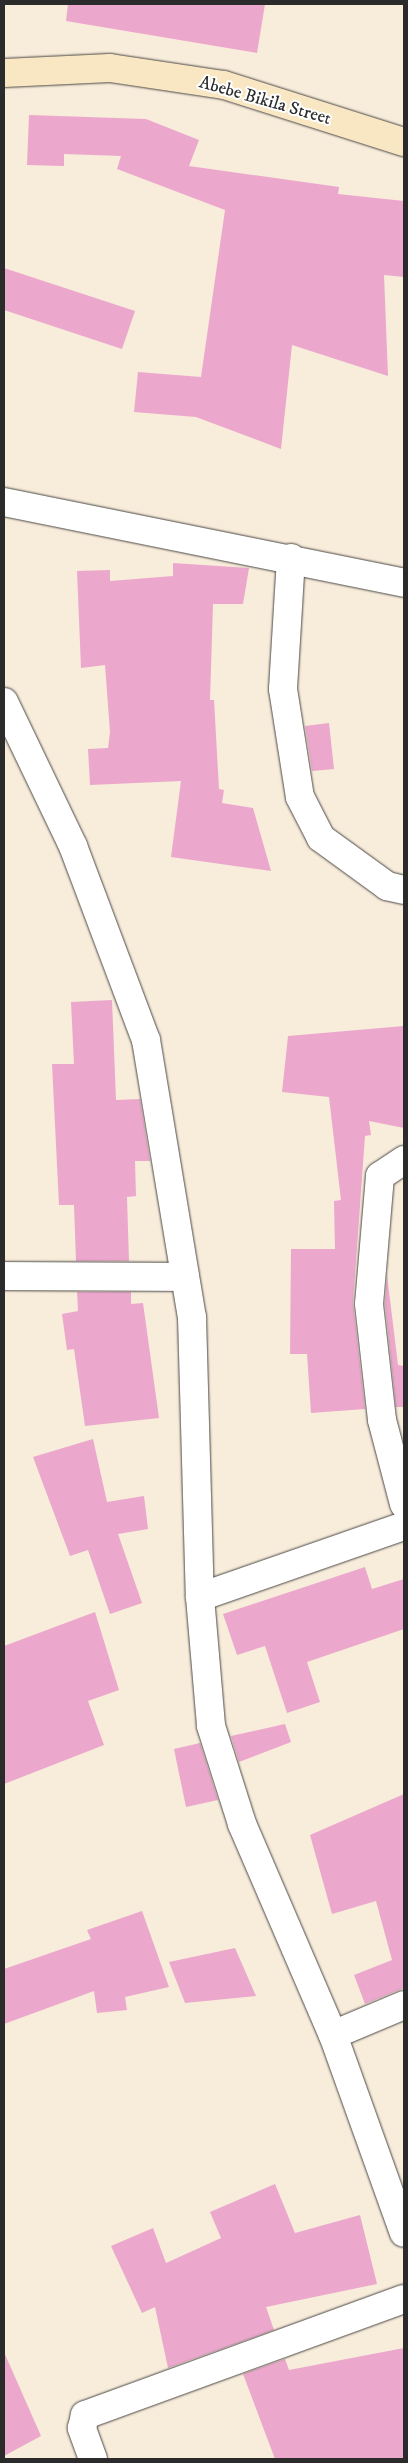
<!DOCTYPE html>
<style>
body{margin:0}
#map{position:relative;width:408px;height:2463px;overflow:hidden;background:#f8ecdb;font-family:"IM FELL DW Pica",serif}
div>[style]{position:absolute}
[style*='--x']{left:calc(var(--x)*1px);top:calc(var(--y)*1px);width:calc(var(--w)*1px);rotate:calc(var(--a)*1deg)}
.building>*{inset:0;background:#eba8cc}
.roads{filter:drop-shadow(0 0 1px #4a4845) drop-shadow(0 0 1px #4a4845)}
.minor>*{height:28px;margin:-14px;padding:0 14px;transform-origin:14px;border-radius:14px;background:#fff}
.tertiary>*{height:28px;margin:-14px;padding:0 14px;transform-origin:14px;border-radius:14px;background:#fff}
.secondary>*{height:28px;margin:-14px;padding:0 14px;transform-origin:14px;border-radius:14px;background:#f9e7c3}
span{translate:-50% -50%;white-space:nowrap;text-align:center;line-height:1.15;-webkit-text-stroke:4px #fff;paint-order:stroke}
.street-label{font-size:18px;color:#2b2b2b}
.frame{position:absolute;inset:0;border:5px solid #2b2b2b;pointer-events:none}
</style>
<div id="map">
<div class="building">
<i style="clip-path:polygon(68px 4px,265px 4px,257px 53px,66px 21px)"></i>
<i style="clip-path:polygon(29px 115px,146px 119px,199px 140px,189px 166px,339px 187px,338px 194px,404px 201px,404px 277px,384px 275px,388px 376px,292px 345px,281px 449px,196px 417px,134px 412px,138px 372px,201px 377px,225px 210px,117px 169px,121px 156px,64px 154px,64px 166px,27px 165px)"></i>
<i style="clip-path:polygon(4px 268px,135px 311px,122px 349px,4px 310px)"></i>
<i style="clip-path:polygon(173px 563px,249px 568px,243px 604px,213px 604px,210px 700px,214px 700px,219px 789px,224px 790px,222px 803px,253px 808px,271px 871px,171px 857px,181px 781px,90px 785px,88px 749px,108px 748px,110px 732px,105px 665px,81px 668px,77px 571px,110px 570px,110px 581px,173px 576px)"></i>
<i style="clip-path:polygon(329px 723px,334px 769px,312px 771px,305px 726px)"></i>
<i style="clip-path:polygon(112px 1000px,116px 1100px,140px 1099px,150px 1161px,135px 1161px,136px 1196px,127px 1197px,129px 1261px,76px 1261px,74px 1205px,59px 1205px,52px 1064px,74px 1064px,71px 1002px)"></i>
<i style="clip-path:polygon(404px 1026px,404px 1128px,369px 1121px,371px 1135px,365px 1136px,353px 1303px,365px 1409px,311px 1413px,307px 1354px,290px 1354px,291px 1249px,335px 1249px,334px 1201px,341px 1200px,329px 1097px,282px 1092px,288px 1036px)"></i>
<i style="clip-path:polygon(387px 1275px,398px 1365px,404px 1366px,404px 1407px,396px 1407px,385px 1304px)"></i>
<i style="clip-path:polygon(77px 1292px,131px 1292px,131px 1304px,143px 1303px,159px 1418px,85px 1426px,74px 1349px,67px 1350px,62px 1314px,78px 1311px)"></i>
<i style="clip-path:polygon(93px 1439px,107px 1502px,144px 1496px,148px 1529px,118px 1534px,142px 1603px,110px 1614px,88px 1550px,70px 1556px,33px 1457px)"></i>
<i style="clip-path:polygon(365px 1567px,372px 1589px,404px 1579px,404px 1629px,307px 1662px,320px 1702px,287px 1713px,265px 1646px,237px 1655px,223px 1614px)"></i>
<i style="clip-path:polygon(95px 1612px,119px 1690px,88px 1701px,104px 1745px,4px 1784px,4px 1646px)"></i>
<i style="clip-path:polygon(285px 1724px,291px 1742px,239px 1762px,231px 1736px)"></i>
<i style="clip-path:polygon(200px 1743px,218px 1800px,186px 1807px,174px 1749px)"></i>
<i style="clip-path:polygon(404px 1794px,404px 1988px,365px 2004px,354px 1975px,392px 1960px,376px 1901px,332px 1914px,310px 1835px)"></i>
<i style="clip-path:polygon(142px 1911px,169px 1987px,125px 1997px,127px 2010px,97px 2013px,94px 1991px,4px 2024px,4px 1969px,91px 1939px,87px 1930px)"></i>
<i style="clip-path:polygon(235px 1948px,256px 1996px,185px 2003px,169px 1962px)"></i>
<i style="clip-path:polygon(275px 2184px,295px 2233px,360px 2215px,377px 2284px,266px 2307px,274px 2330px,168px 2368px,155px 2307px,142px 2313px,111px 2246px,153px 2228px,166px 2263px,221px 2238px,210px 2212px)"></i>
<i style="clip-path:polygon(404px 2348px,404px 2459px,275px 2459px,243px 2374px,285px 2359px,289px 2370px)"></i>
<i style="clip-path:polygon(4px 2352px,41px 2436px,4px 2456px)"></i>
</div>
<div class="roads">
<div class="minor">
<i style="--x:4;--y:502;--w:408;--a:11.4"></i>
<i style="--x:291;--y:558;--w:131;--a:93.5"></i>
<i style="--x:283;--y:689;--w:109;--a:81.1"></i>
<i style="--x:300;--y:797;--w:46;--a:62.9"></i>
<i style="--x:321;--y:838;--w:82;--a:36"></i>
<i style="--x:387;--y:886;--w:17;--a:13"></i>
<i style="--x:404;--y:1160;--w:29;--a:146"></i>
<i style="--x:380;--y:1176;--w:128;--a:94.9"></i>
<i style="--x:369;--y:1304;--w:117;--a:83.6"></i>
<i style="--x:382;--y:1420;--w:87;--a:75.3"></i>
<i style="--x:4;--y:1276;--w:181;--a:0.3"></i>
<i style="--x:200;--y:1597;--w:216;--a:-19.2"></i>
<i style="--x:333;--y:2035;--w:77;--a:-22.9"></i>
<i style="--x:93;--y:2459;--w:33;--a:-110"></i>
<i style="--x:82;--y:2428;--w:13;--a:-77"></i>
<i style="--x:85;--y:2415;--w:339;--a:-20"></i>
</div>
<div class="tertiary">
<i style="--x:4;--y:702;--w:160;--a:64.4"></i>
<i style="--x:73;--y:846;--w:207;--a:69.4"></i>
<i style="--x:146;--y:1040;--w:281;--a:80.6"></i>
<i style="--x:192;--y:1317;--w:280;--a:88.4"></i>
<i style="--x:200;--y:1597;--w:129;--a:85.1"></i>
<i style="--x:211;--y:1726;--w:103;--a:72.4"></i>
<i style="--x:242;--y:1824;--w:230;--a:66.7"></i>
<i style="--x:333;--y:2035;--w:210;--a:70.3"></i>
</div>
<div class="secondary">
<i style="--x:4;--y:73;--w:106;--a:-2.7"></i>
<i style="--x:110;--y:68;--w:115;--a:8.5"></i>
<i style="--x:224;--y:85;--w:189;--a:17.6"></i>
</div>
</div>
<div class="street-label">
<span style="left:265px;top:101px;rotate:16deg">Abebe Bikila Street</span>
</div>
<div class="frame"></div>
</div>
